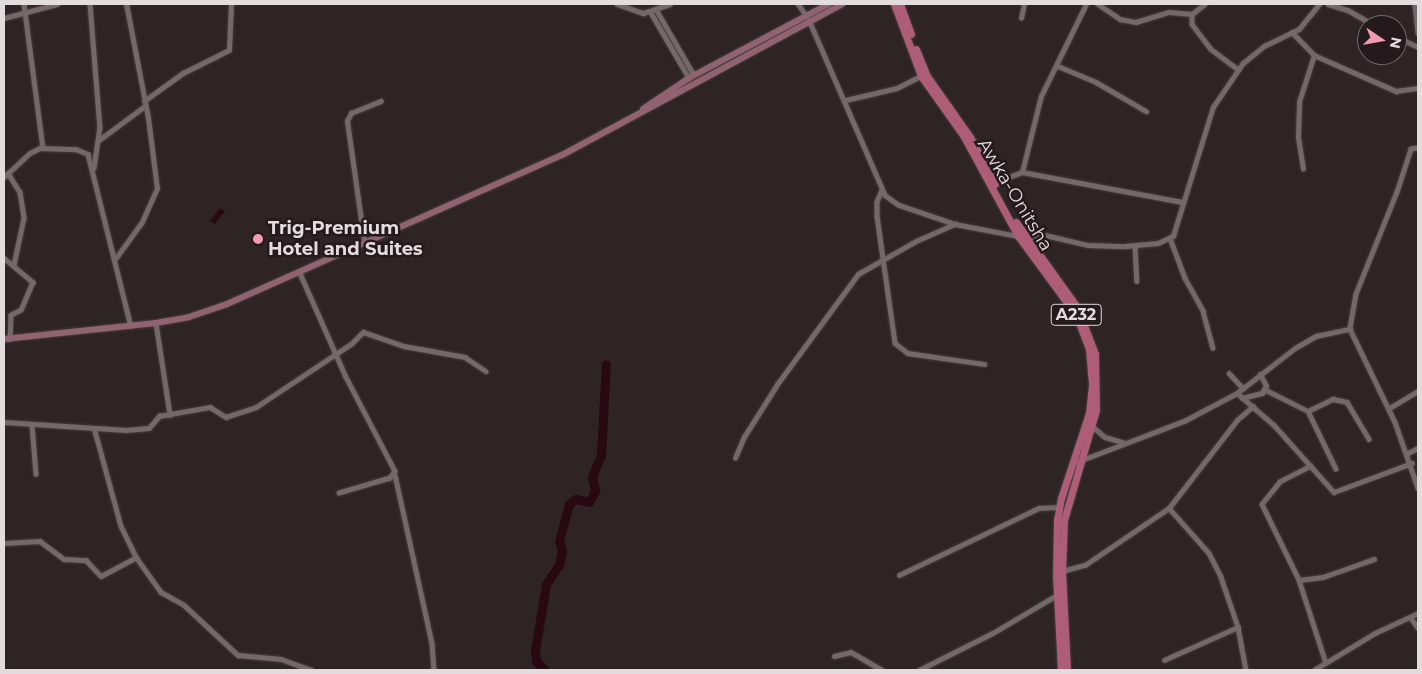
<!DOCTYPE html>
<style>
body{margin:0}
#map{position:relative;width:1422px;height:674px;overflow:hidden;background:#2e2426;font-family:Montserrat,sans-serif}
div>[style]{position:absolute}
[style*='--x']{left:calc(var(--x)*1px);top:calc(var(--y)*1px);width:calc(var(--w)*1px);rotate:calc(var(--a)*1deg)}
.water>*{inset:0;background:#280813}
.river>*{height:9px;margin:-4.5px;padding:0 4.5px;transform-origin:4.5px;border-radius:4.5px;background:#280813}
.roads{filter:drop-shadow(0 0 1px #473f41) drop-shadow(0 0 1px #473f41)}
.minor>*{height:4.5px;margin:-2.25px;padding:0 2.25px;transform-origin:2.25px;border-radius:2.25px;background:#74686b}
.secondary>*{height:6px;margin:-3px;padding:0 3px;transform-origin:3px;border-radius:3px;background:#916272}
.primary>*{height:7px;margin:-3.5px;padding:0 3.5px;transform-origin:3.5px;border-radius:3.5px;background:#ae5d78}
.dots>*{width:14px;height:14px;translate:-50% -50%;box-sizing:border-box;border:2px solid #241a1d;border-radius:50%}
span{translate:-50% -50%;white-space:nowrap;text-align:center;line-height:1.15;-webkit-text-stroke:5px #241a1d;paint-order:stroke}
.shield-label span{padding:1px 4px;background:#241a1d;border:1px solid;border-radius:4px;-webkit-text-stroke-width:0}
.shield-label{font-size:16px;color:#e3dcde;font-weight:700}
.street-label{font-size:18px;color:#e3dcde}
.poi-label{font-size:18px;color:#e3dcde;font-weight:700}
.left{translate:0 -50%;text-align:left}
.frame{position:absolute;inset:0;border:5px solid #e3dcde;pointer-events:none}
.north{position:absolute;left:1357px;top:15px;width:50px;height:50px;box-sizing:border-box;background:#241a1d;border:1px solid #70686a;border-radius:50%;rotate:102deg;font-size:14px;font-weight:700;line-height:20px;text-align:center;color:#e3dcde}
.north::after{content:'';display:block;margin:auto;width:18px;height:22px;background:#f19ab2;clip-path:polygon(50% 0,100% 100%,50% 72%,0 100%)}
</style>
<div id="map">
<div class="water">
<i style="clip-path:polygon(220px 208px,225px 211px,215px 224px,210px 221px)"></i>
</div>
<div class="river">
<i style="--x:545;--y:670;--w:13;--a:-135"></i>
<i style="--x:536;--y:661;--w:11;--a:-95"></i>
<i style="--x:535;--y:650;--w:67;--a:-80.5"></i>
<i style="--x:546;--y:584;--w:23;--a:-56"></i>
<i style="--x:559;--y:565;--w:14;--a:-78"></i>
<i style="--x:562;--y:551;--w:10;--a:-107"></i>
<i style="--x:559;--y:541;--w:38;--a:-75"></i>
<i style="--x:569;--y:504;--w:9;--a:-36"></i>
<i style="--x:576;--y:499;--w:13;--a:13"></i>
<i style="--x:589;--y:502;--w:13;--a:-61"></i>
<i style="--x:595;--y:491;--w:14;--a:-102"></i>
<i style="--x:592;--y:477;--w:24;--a:-68"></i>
<i style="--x:601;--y:455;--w:91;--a:-86.9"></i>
</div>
<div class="roads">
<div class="minor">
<i style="--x:24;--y:4;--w:145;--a:82.5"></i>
<i style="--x:90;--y:4;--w:123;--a:85.4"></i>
<i style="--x:100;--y:127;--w:41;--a:98.3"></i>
<i style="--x:617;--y:4;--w:28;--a:19"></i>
<i style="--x:643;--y:13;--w:28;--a:-18"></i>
<i style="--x:798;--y:4;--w:14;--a:54"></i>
<i style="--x:1098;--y:4;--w:27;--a:34"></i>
<i style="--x:1120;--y:19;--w:16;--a:11"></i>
<i style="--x:1136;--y:22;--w:34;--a:-17"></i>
<i style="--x:1169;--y:12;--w:23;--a:5"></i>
<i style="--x:1192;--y:14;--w:16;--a:-38"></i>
<i style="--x:1328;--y:4;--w:21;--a:17"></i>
<i style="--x:1348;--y:10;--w:30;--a:30"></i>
<i style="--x:1415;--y:4;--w:29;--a:84"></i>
<i style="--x:656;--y:9;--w:76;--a:60.1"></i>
<i style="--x:650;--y:11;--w:78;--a:59.8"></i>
<i style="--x:1192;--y:14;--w:10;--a:90"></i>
<i style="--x:1192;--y:24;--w:31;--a:53"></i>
<i style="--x:1211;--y:49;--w:34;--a:37"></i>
<i style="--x:4;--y:18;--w:55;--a:-14.8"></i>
<i style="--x:1021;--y:18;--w:14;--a:-78"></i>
<i style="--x:809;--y:20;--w:191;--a:66.5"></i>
<i style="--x:885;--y:195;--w:17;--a:36"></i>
<i style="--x:899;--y:205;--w:59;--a:18.7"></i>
<i style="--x:955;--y:224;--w:64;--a:10.8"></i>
<i style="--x:1292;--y:32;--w:32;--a:46"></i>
<i style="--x:1314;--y:55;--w:90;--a:23.7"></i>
<i style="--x:1396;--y:91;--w:22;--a:-8"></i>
<i style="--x:1397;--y:37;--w:23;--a:25"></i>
<i style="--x:1058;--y:66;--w:41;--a:22.8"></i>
<i style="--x:1096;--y:82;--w:58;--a:30.1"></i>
<i style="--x:846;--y:100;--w:52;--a:-13.2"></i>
<i style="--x:897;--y:88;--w:27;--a:-27"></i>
<i style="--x:144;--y:101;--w:48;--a:-35.7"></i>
<i style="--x:183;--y:73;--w:51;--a:-26.6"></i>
<i style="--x:229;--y:50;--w:46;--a:-87.5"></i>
<i style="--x:99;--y:140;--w:57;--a:-36.5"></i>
<i style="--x:1418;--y:148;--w:7;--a:172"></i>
<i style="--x:1411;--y:149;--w:45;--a:108"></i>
<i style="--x:1397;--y:192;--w:110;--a:111.9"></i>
<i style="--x:1356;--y:294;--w:36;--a:100"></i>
<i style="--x:1350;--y:329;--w:103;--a:64.2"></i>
<i style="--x:1395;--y:422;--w:70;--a:70.8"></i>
<i style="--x:1303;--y:169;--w:33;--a:-99"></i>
<i style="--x:1298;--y:136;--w:34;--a:-88"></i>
<i style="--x:1299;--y:102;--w:49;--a:-72.3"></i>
<i style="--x:1022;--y:172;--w:78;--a:-76"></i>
<i style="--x:1041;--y:96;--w:102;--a:-63.9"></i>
<i style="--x:8;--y:173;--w:22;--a:58"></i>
<i style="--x:20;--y:192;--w:26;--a:81"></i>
<i style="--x:24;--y:218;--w:48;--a:102"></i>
<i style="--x:4;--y:177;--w:35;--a:-43"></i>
<i style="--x:30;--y:153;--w:11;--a:-27"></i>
<i style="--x:40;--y:148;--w:36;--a:2"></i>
<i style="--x:76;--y:149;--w:13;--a:23"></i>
<i style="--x:88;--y:154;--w:177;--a:76"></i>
<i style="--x:995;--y:182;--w:29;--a:-20"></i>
<i style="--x:1022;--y:172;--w:164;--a:10.6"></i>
<i style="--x:882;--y:190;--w:13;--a:113"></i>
<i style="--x:877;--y:202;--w:14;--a:90"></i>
<i style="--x:877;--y:216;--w:128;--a:81.9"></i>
<i style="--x:895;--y:343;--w:16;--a:38"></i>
<i style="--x:908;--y:353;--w:77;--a:8.2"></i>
<i style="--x:1027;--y:237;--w:18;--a:-6"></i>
<i style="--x:1045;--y:235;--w:44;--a:13.1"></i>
<i style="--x:1088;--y:245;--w:37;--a:2"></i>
<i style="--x:1125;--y:246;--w:33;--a:-5"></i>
<i style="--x:1158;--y:243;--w:17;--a:-25"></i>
<i style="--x:1173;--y:236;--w:135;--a:-72.8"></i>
<i style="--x:1213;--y:107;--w:53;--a:-55.7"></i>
<i style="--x:1243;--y:63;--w:27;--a:-39"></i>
<i style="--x:1264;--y:46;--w:39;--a:-26"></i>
<i style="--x:1299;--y:29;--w:32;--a:-51"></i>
<i style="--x:1170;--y:238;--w:43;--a:69.4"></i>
<i style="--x:1185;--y:278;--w:38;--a:61"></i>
<i style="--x:1203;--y:311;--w:38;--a:75"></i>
<i style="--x:364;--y:241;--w:121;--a:-98.1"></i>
<i style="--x:347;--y:121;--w:9;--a:-63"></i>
<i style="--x:351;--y:113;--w:32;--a:-22"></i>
<i style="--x:1135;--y:246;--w:35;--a:87"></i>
<i style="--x:4;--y:258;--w:38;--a:40"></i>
<i style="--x:33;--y:282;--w:30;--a:113"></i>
<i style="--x:21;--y:310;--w:11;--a:153"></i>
<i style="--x:11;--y:315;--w:24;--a:92"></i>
<i style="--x:116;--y:258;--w:44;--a:-54.2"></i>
<i style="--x:142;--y:222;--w:36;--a:-66"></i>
<i style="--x:157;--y:189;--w:72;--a:-97.2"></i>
<i style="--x:148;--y:118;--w:116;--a:-100.9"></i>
<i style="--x:299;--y:271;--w:114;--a:66.1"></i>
<i style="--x:345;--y:375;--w:108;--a:62.5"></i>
<i style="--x:395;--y:471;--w:9;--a:126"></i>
<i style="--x:390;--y:478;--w:53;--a:163.6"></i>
<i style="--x:156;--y:323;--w:93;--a:81.3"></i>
<i style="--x:1229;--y:373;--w:21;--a:47"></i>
<i style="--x:1264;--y:389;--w:49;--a:26.6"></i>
<i style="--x:1308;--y:411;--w:28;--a:-26"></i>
<i style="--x:1333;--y:399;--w:14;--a:12"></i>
<i style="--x:1347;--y:402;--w:43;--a:59.3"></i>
<i style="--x:1237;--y:393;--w:49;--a:40.9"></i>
<i style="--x:1274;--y:425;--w:90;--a:48.2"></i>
<i style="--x:1334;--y:492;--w:83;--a:-20.4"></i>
<i style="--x:1242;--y:398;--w:21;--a:-14"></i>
<i style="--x:1262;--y:393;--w:8;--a:-60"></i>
<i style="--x:1266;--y:386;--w:13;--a:-117"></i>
<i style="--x:1388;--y:409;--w:35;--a:-31"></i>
<i style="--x:1308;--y:411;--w:64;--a:64.2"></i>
<i style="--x:4;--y:422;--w:122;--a:3.8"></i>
<i style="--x:126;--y:430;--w:23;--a:-5"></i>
<i style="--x:149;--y:428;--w:16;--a:-50"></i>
<i style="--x:159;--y:416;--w:52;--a:-10"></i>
<i style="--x:210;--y:407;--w:19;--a:32"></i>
<i style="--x:226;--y:417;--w:32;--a:-18"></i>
<i style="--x:256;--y:407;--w:114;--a:-33.6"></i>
<i style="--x:351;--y:344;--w:17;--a:-45"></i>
<i style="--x:363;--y:332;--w:43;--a:18.9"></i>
<i style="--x:404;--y:346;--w:62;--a:10.2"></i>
<i style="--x:465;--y:357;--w:25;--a:34"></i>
<i style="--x:32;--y:425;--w:49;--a:85.3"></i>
<i style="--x:1091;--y:425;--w:18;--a:41"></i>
<i style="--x:1105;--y:437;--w:19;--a:16"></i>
<i style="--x:95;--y:431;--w:98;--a:74.7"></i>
<i style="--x:121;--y:526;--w:34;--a:64"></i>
<i style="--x:136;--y:557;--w:43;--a:54.5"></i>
<i style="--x:161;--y:592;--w:26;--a:29"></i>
<i style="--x:184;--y:605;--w:74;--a:42.8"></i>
<i style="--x:238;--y:655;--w:43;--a:5.3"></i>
<i style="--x:281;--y:659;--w:33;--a:20"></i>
<i style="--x:1408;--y:453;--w:11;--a:-27"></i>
<i style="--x:735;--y:458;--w:23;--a:-67"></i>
<i style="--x:744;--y:437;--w:64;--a:-57.8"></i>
<i style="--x:778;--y:383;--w:135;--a:-53.7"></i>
<i style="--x:858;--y:274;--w:67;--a:-29.6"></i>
<i style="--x:916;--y:241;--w:43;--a:-23.6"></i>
<i style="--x:1074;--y:463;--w:118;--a:-20.9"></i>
<i style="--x:1184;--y:421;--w:60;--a:-27.8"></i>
<i style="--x:1237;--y:393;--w:73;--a:-37.8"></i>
<i style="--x:1295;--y:348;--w:24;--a:-30"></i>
<i style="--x:1316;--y:336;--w:35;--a:-12"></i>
<i style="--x:1311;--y:466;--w:35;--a:153"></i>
<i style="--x:1280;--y:482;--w:28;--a:129"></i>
<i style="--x:1262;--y:504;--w:85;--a:64"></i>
<i style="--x:1299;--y:580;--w:87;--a:72"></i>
<i style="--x:395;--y:475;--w:172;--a:77.6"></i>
<i style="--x:432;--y:643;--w:27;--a:86"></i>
<i style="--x:1169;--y:508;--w:60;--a:48.4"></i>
<i style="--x:1209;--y:553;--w:27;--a:63"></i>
<i style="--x:1221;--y:577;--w:53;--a:71.2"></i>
<i style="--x:1238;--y:627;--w:44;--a:79.5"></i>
<i style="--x:4;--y:543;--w:36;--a:-3"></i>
<i style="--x:40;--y:541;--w:30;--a:37"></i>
<i style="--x:64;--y:559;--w:22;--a:3"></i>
<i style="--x:86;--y:560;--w:22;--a:47"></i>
<i style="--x:101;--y:576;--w:40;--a:-28"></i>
<i style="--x:1062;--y:571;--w:24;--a:-15"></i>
<i style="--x:1085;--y:565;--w:102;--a:-34.2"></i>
<i style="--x:1169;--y:508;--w:111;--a:-52.3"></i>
<i style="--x:1237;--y:420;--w:21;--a:-41"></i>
<i style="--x:899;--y:575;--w:155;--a:-25.6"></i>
<i style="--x:1039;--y:508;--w:21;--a:-3"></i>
<i style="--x:1299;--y:580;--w:24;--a:-7"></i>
<i style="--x:1323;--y:577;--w:54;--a:-19.4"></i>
<i style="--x:1411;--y:618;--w:12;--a:55"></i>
<i style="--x:834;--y:656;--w:17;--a:-13"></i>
<i style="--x:851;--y:652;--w:36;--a:30"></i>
<i style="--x:1164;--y:660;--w:81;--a:-24"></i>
<i style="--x:919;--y:670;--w:83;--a:-26.6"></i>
<i style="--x:993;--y:633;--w:74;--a:-30.7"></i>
<i style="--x:1314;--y:670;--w:71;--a:-31.2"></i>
<i style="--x:1375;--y:633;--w:47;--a:-24.9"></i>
</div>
<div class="secondary">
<i style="--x:643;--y:109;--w:55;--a:-34"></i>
<i style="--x:689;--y:78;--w:158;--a:-27.9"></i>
<i style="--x:4;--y:339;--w:153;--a:-6"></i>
<i style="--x:156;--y:323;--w:34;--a:-10"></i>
<i style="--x:189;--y:317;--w:40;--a:-18.9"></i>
<i style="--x:227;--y:304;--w:369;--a:-24"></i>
<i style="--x:564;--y:154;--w:316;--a:-28.3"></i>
</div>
<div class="primary">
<i style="--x:894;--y:4;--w:77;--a:69.4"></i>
<i style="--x:921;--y:76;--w:72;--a:54.6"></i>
<i style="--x:963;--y:135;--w:115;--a:61.4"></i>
<i style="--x:1018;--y:236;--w:98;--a:53.7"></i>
<i style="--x:1076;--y:315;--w:36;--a:69"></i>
<i style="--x:1089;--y:349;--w:36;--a:85"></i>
<i style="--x:1092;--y:385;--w:28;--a:96"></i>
<i style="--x:1089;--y:413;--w:89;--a:108.2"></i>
<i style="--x:1061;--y:498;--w:22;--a:100"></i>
<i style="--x:1057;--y:520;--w:55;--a:91"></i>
<i style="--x:1056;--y:575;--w:95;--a:87"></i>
<i style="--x:900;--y:4;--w:32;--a:70"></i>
<i style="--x:916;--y:49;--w:29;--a:68"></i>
<i style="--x:927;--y:76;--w:75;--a:54.8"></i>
<i style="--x:970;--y:137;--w:53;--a:62"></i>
<i style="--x:1016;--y:222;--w:105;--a:54.3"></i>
<i style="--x:1077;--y:307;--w:50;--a:69"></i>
<i style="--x:1095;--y:354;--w:56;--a:89"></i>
<i style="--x:1096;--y:410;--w:115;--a:106.2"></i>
<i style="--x:1064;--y:520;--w:51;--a:92.2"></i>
<i style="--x:1062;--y:571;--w:99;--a:87.1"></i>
</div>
</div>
<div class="dots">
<i style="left:258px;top:239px;background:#f19ab2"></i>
</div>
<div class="shield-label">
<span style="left:1076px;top:315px">A232</span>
</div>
<div class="street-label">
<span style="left:1015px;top:195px;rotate:59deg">Awka-Onitsha</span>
</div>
<div class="poi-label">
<span class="left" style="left:268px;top:239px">Trig-Premium<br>Hotel and Suites</span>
</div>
<div class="frame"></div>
<div class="north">N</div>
</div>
